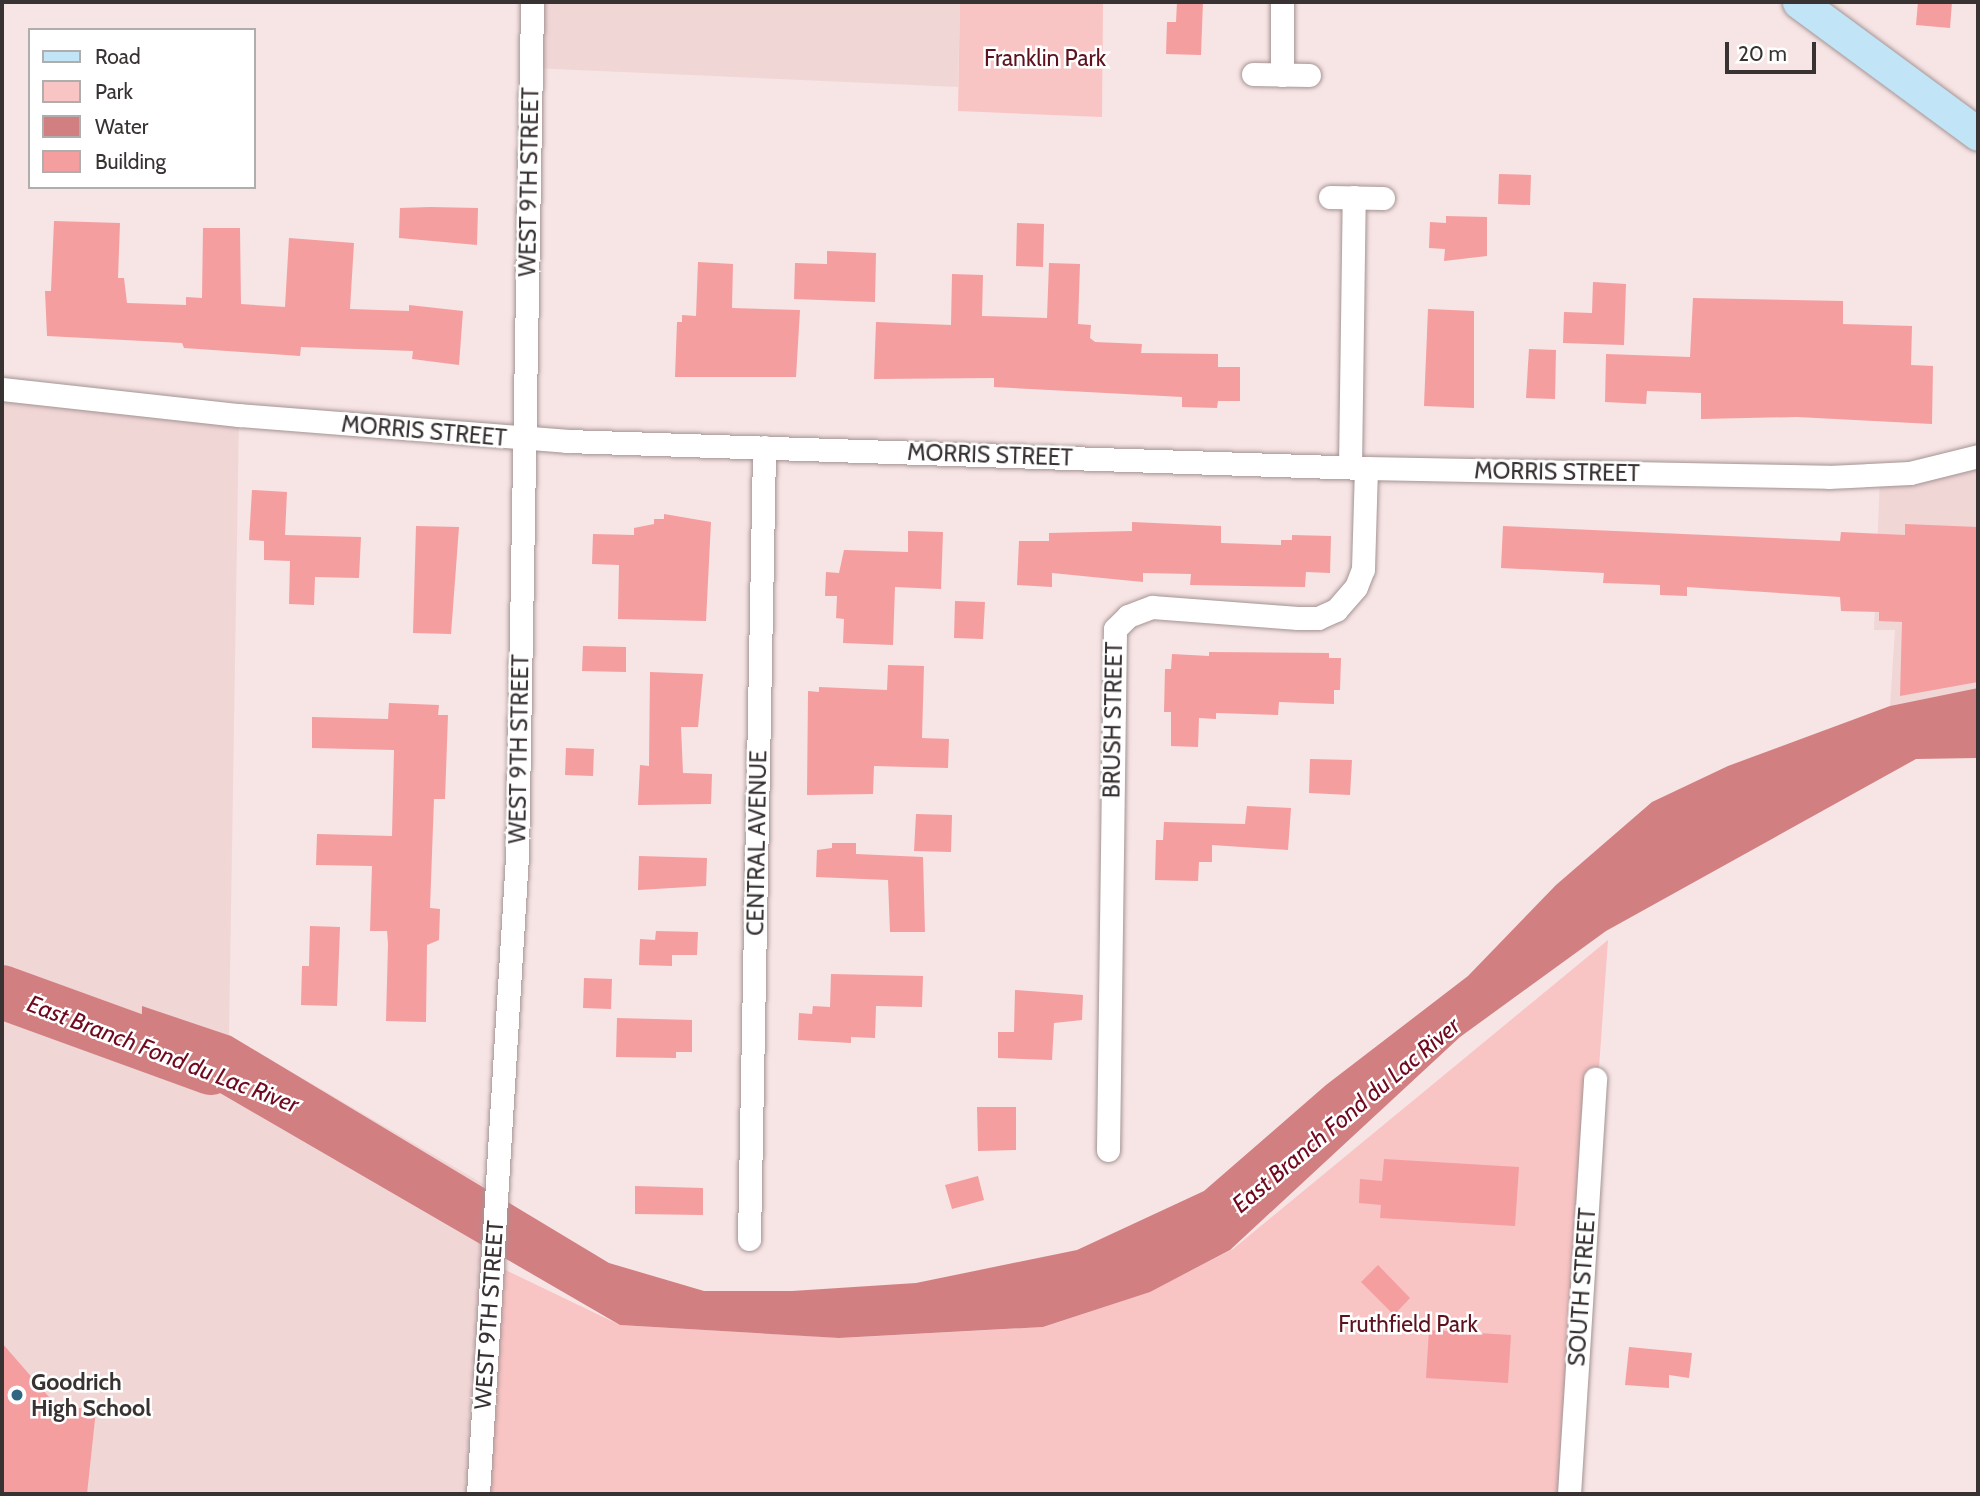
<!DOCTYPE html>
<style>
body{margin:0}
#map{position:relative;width:1980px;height:1496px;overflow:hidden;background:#f7e4e4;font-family:Cabin,sans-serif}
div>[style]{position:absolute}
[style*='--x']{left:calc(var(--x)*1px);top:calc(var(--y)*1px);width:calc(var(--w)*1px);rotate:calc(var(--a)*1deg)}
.built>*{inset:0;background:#f1d6d6}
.green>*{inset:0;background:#f9c4c4}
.water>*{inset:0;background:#d27f82}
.river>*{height:54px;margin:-27px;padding:0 27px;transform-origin:27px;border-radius:27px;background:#d27f82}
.building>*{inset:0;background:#f49ea0}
.roads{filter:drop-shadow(0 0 2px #a59494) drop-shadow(0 0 2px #a59494)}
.minor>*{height:23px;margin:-11.5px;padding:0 11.5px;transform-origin:11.5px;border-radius:11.5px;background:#fff}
.secondary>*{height:33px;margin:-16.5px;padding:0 16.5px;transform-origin:16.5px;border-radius:16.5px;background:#c1e4f6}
.dots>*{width:19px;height:19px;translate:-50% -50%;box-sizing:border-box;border:4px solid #fff;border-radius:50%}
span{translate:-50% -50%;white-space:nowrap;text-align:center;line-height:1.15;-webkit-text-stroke:5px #fff;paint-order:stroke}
.park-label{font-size:23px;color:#5d121d}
.street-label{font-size:23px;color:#393232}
.poi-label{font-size:23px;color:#393232;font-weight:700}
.left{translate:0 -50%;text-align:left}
.water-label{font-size:24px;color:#70081e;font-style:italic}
.frame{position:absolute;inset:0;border:4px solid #393232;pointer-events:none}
.legend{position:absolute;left:28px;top:28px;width:228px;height:161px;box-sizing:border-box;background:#fff;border:2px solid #b0adad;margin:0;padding:9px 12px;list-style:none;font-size:21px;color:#393232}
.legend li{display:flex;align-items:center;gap:14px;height:35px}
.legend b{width:35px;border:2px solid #b0adad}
.scale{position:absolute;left:1725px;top:42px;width:91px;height:32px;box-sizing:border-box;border:4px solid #393232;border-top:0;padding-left:9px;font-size:21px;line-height:24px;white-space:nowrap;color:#393232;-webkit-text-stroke:5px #fff;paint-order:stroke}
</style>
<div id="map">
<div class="built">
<i style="clip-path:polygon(532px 2px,960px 2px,958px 87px,531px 68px)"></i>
<i style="clip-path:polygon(2px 389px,239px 415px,229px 1035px,497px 1192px,478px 1494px,2px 1494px)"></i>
<i style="clip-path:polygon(1978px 456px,1978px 688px,1890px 706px,1895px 630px,1874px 630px,1880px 476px)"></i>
</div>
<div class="green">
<i style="clip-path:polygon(960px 2px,1103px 2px,1102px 117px,958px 111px)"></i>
<i style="clip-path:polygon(1608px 940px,1569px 1494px,478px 1494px,491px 1263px,620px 1325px,841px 1338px,1044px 1327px,1149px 1292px,1233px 1249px)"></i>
</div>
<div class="water">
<i style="clip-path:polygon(1978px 688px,1978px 758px,1916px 759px,1606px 931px,1460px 1037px,1230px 1250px,1150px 1292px,1043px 1327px,839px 1338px,620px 1325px,220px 1093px,141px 1070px,142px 1006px,231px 1036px,609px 1263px,704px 1291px,792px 1291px,916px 1283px,1077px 1250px,1204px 1191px,1326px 1085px,1468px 976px,1556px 885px,1652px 802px,1728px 766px,1890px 706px)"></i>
</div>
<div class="river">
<i style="--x:2;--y:992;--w:222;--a:20"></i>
</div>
<div class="building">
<i style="clip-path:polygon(1177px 2px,1203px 2px,1201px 55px,1166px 54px,1167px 22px,1176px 22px)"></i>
<i style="clip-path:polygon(1918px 2px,1952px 2px,1950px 28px,1916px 25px)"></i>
<i style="clip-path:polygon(1499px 174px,1531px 175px,1530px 205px,1498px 204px)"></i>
<i style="clip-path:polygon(430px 207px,478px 208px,477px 245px,399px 238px,400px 208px)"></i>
<i style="clip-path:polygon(1446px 216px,1487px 217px,1487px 256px,1444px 261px,1445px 249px,1429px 248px,1430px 222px,1446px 223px)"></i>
<i style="clip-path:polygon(54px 221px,120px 223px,118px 278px,124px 278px,127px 303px,186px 305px,186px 297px,202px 298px,203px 228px,240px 228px,241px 304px,285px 307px,289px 238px,354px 243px,350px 309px,409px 311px,409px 305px,463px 311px,459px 365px,412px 359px,413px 351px,301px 347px,300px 356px,184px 348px,182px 343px,47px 336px,45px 291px,51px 291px)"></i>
<i style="clip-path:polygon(1017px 223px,1044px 224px,1043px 267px,1016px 266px)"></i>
<i style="clip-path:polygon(827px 251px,876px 253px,875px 302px,794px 299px,795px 263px,827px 264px)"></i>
<i style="clip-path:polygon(698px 262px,733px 264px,732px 308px,800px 310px,796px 377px,675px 377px,677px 322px,682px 322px,682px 315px,696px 316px)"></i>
<i style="clip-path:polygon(1049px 263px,1080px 264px,1078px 324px,1091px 325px,1090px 338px,1095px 342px,1142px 344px,1141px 353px,1218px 354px,1218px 367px,1240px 367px,1240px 401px,1218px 401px,1217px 408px,1182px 407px,1182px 397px,994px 387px,994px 378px,874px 379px,876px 322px,951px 325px,952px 274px,983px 275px,982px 316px,1047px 318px)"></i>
<i style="clip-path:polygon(1593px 282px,1626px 284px,1624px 345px,1563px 343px,1564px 312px,1592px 313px)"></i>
<i style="clip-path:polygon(1693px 298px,1843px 301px,1843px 324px,1912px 326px,1911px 365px,1933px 366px,1932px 424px,1797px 417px,1701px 419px,1701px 393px,1647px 391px,1646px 404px,1605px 402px,1606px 354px,1690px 357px)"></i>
<i style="clip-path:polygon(1428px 309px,1474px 311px,1474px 408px,1424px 406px)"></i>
<i style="clip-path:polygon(1529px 349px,1556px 350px,1555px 399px,1526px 398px)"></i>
<i style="clip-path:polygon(252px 490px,287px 492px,285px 535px,361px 537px,359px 578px,315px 577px,314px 605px,289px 604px,290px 561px,264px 560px,264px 541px,249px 540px)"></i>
<i style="clip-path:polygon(664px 514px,711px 522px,706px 621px,618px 619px,619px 565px,592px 564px,593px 534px,634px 535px,634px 528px,654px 524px,654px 519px,664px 519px)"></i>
<i style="clip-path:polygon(1132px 522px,1221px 526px,1221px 543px,1281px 545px,1281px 540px,1292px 540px,1292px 535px,1331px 536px,1330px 573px,1306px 572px,1305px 587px,1190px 585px,1191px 574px,1143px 573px,1143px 582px,1052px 573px,1052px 587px,1017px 585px,1019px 541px,1049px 541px,1049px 533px,1132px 531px)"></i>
<i style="clip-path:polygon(1905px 524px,1978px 527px,1978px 682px,1900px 696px,1902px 622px,1879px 621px,1879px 612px,1841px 611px,1840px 597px,1687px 587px,1687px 596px,1660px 595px,1660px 585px,1603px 583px,1604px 573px,1501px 568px,1503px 526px,1840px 541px,1841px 532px,1905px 535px)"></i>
<i style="clip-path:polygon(416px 526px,459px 527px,451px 634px,413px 633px)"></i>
<i style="clip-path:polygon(908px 531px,943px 532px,941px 589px,895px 587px,893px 645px,843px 643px,844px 619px,836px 618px,837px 596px,825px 596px,826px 572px,839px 573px,844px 550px,908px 552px)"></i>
<i style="clip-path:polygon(955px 601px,985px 602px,983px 639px,954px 638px)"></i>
<i style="clip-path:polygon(583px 646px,626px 647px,626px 672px,582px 671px)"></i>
<i style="clip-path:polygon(1209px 652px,1329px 653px,1329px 658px,1341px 658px,1340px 690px,1334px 690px,1334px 704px,1279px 702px,1278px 715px,1216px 713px,1216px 719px,1199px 718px,1198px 747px,1171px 746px,1171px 712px,1164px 712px,1165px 669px,1171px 669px,1172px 654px,1209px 656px)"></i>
<i style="clip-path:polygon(888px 665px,924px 666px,922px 738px,949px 739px,948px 768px,874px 766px,873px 794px,807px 795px,808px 691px,819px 692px,819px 687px,887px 690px)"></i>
<i style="clip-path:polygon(650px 672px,703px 674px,698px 727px,681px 727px,683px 773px,712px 774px,711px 804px,638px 805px,640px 765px,649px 766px)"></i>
<i style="clip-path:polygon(389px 703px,439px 705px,438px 715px,448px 715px,445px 799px,434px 799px,430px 908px,440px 909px,439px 940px,427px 945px,426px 1022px,386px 1021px,388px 944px,387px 931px,370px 931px,372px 866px,316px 865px,317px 834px,392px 836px,394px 750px,312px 748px,312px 717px,388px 719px)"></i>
<i style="clip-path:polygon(566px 748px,594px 749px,593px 776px,565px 775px)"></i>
<i style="clip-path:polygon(1310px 759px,1352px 760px,1350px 795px,1309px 793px)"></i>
<i style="clip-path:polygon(1247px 806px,1291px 808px,1288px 850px,1212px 845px,1212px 862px,1199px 862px,1198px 881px,1155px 880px,1156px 840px,1163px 840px,1164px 822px,1245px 824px)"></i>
<i style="clip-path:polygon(916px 814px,952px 815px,951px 852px,914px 851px)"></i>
<i style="clip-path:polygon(832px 843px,856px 843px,856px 854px,923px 857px,925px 932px,890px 932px,888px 880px,816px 877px,817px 850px,832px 848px)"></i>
<i style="clip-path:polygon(639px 856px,707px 858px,706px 886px,638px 890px)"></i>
<i style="clip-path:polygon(310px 926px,340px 927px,337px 1006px,301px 1005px,302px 966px,309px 966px)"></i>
<i style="clip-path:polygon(656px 931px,698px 932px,697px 955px,672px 955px,672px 966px,639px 965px,640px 939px,655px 940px)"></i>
<i style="clip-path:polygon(831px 974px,923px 976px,922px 1007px,876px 1006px,875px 1038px,851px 1037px,851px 1043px,798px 1040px,799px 1013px,812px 1014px,813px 1006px,830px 1007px)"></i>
<i style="clip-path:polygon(584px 978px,612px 979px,611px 1009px,583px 1008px)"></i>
<i style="clip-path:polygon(1015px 990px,1083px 995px,1082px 1020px,1054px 1023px,1052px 1060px,998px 1058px,998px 1032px,1014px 1032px)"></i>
<i style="clip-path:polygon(617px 1018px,692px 1020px,692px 1052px,676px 1052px,676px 1058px,616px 1057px)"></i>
<i style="clip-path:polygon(977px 1107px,1016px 1107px,1016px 1150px,978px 1151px)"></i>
<i style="clip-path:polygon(1384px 1159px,1519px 1167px,1515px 1226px,1380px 1218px,1381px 1205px,1359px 1203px,1360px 1179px,1382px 1181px)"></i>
<i style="clip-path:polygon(978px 1176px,984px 1200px,952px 1209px,945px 1185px)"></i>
<i style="clip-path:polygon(635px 1186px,703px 1188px,703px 1215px,635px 1214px)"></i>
<i style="clip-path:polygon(1378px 1265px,1410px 1298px,1394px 1315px,1361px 1282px)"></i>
<i style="clip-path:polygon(1429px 1330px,1511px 1335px,1508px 1383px,1426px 1378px)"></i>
<i style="clip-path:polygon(2px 1343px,56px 1405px,96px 1410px,87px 1494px,2px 1494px)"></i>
<i style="clip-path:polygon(1629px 1347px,1692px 1353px,1689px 1378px,1669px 1375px,1669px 1388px,1625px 1385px)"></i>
</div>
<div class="roads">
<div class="minor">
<i style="--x:1253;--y:74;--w:56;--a:1"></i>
<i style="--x:1282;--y:75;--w:73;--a:-90"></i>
<i style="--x:1330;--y:197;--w:53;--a:1.1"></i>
<i style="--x:2;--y:389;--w:238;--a:6.3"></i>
<i style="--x:239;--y:415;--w:329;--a:4.5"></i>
<i style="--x:567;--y:441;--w:799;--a:1.94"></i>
<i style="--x:1366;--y:468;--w:462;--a:1.1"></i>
<i style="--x:1828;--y:477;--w:82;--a:-2.8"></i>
<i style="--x:1910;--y:473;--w:70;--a:-14"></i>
<i style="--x:1350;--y:467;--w:270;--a:-89.2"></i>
<i style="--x:1108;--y:1150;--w:521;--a:-89.23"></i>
<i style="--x:1115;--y:629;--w:18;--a:-45"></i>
<i style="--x:1128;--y:616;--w:26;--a:-21"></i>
<i style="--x:1152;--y:607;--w:146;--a:4.3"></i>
<i style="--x:1298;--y:618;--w:20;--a:0"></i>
<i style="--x:1318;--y:618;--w:20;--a:-24"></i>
<i style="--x:1336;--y:610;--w:30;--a:-49"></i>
<i style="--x:1356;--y:587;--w:19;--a:-69"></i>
<i style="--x:1363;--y:569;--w:101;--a:-88.3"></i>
<i style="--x:749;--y:1239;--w:792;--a:-88.91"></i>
<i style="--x:478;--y:1494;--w:638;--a:-86.5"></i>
<i style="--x:517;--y:857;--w:855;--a:-88.99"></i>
<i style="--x:1569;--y:1494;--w:416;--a:-86.4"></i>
</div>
<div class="secondary">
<i style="--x:1799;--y:2;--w:222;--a:36.4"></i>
</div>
</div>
<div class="dots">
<i style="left:17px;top:1395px;background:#326582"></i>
</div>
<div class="park-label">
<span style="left:1045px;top:58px">Franklin Park</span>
<span style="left:1408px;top:1324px">Fruthfield Park</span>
</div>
<div class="street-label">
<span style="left:529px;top:182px;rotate:-89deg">WEST 9TH STREET</span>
<span style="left:424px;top:431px;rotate:5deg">MORRIS STREET</span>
<span style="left:990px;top:455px;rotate:2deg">MORRIS STREET</span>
<span style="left:1557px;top:472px;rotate:1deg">MORRIS STREET</span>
<span style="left:1113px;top:720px;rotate:-89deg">BRUSH STREET</span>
<span style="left:519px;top:749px;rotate:-89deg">WEST 9TH STREET</span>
<span style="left:757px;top:843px;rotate:-89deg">CENTRAL AVENUE</span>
<span style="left:1582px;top:1287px;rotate:-86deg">SOUTH STREET</span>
<span style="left:489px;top:1315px;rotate:-86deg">WEST 9TH STREET</span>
</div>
<div class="poi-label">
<span class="left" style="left:31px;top:1395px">Goodrich<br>High School</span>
</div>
<div class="water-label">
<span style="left:163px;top:1054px;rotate:21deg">East Branch Fond du Lac River</span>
<span style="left:1346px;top:1115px;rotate:-40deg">East Branch Fond du Lac River</span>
</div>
<div class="frame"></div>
<ul class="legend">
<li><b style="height:9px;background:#c1e4f6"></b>Road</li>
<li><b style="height:19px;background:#f9c4c4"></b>Park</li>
<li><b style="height:19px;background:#d27f82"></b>Water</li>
<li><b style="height:19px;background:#f49ea0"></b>Building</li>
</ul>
<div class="scale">20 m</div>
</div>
